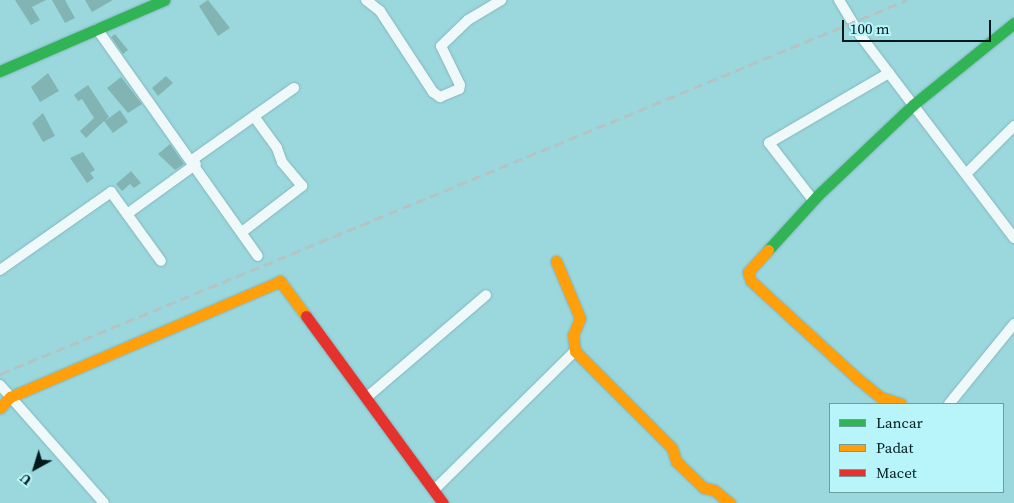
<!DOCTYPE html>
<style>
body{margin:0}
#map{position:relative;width:1014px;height:503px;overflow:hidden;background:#9ad8de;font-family:"Source Serif 4",serif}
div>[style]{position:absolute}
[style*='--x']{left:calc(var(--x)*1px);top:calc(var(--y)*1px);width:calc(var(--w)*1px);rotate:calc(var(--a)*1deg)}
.building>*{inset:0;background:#82b4b4}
.roads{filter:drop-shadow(0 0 1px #84b6bb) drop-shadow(0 0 1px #84b6bb)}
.street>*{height:10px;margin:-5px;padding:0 5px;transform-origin:5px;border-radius:5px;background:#f0f9fa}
.fast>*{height:11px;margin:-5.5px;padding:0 5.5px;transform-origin:5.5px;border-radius:5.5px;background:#30b455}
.slow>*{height:11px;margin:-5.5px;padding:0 5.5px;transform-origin:5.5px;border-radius:5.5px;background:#ff9f0a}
.jam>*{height:11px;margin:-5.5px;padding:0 5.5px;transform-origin:5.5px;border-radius:5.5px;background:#e5322d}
.rail>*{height:3px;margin-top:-1.5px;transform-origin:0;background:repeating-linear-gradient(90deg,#b4c4c5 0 10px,transparent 0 15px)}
span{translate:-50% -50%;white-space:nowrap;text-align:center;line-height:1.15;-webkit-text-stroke:4px #b7f5fb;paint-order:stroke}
.legend{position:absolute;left:829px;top:403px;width:175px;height:90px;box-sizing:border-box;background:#b7f5fb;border:1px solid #6e9da1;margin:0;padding:6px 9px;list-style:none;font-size:15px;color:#01191b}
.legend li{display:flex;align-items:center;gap:10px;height:25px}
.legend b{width:25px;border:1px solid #6e9da1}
.north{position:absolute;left:10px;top:443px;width:50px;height:50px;-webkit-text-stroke:4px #b7f5fb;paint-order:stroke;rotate:219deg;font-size:14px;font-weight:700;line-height:20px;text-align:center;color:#01191b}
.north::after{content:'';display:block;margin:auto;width:18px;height:22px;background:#01191b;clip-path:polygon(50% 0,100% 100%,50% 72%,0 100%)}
.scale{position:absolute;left:842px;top:20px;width:149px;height:22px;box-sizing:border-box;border:2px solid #01191b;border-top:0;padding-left:6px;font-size:15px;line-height:18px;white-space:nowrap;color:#01191b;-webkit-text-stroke:4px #b7f5fb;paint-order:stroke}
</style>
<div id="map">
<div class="building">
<i style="clip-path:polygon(15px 0,46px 0,32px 7px,40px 20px,31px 25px)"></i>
<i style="clip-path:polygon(52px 0,65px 0,75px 18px,65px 23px)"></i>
<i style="clip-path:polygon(85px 0,113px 0,92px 12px)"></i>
<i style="clip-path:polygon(208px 0,230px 28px,218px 36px,199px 6px)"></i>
<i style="clip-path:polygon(115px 34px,128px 50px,123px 54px,111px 37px)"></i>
<i style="clip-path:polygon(48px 73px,59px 91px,40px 102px,31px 87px)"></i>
<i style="clip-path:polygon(166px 76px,173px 83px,158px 96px,152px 88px)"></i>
<i style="clip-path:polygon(121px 77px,142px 104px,128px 113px,107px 88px)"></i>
<i style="clip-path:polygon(88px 85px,109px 117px,105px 121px,120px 110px,128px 122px,113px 133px,104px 121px,86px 138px,80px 131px,94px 118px,82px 99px,78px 101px,74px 95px)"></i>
<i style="clip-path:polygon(43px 113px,55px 136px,43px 142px,32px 123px)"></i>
<i style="clip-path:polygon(170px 144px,184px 164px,175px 170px,158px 154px)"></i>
<i style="clip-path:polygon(83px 152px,95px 170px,90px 173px,94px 178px,87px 183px,70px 158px)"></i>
<i style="clip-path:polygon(131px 171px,141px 183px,134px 188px,130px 184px,122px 191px,116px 184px)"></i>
</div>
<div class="roads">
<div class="street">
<i style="--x:366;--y:0;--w:18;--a:38"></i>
<i style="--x:380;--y:11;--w:97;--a:56.8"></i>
<i style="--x:433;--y:92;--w:9;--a:36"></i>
<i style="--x:440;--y:97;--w:21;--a:-23"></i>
<i style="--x:459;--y:89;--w:4;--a:-76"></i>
<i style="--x:460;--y:85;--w:43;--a:-116"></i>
<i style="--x:441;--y:46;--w:37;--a:-44"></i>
<i style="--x:468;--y:20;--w:39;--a:-31"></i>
<i style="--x:839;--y:0;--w:41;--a:59"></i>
<i style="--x:860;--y:35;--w:255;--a:52.8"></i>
<i style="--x:97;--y:29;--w:278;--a:54.7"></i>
<i style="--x:192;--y:160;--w:125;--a:-35.2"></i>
<i style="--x:966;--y:174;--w:68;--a:-45"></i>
<i style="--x:813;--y:200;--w:72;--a:-127.7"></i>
<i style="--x:769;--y:143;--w:139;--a:-30.3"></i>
<i style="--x:127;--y:214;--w:85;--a:-35.9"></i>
<i style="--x:242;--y:232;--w:76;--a:-37.5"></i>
<i style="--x:302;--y:186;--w:31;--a:-130"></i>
<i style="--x:282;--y:162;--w:15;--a:-110"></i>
<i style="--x:277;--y:148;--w:39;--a:-126"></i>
<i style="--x:0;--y:270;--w:136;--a:-35.1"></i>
<i style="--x:111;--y:192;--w:85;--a:54.1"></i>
<i style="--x:0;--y:385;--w:157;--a:48.6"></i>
<i style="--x:366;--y:398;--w:158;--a:-40.6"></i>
<i style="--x:949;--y:404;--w:103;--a:-50.9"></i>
<i style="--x:434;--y:490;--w:198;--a:-44.6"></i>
</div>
<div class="fast">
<i style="--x:0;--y:71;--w:179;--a:-23.4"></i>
<i style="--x:768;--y:250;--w:74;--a:-47.7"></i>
<i style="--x:818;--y:195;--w:132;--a:-43.5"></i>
<i style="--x:914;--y:104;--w:129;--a:-39"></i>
</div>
<div class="slow">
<i style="--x:768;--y:250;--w:30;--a:132"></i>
<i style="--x:748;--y:272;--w:9;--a:72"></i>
<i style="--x:751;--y:281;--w:145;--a:42.5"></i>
<i style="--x:858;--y:379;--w:28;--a:39"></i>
<i style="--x:880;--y:397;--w:22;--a:18"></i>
<i style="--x:556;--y:261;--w:62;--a:67.2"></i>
<i style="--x:580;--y:318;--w:18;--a:112"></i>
<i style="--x:573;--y:335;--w:16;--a:83"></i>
<i style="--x:575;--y:351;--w:137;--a:45"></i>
<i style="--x:672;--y:448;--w:14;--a:73"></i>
<i style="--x:676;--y:461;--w:39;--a:44"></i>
<i style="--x:704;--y:488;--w:10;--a:11"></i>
<i style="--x:714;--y:490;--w:21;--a:39"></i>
<i style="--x:0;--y:408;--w:15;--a:-48"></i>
<i style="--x:10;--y:397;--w:294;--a:-23.2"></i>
<i style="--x:280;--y:281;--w:44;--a:53.4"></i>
</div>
<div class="jam">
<i style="--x:306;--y:316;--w:232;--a:53.8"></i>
</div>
</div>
<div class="rail">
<i style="--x:0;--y:374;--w:981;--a:-22.41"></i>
</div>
<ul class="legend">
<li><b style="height:6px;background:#30b455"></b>Lancar</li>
<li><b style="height:6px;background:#ff9f0a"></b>Padat</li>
<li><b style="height:6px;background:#e5322d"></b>Macet</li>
</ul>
<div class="north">U</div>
<div class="scale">100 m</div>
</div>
